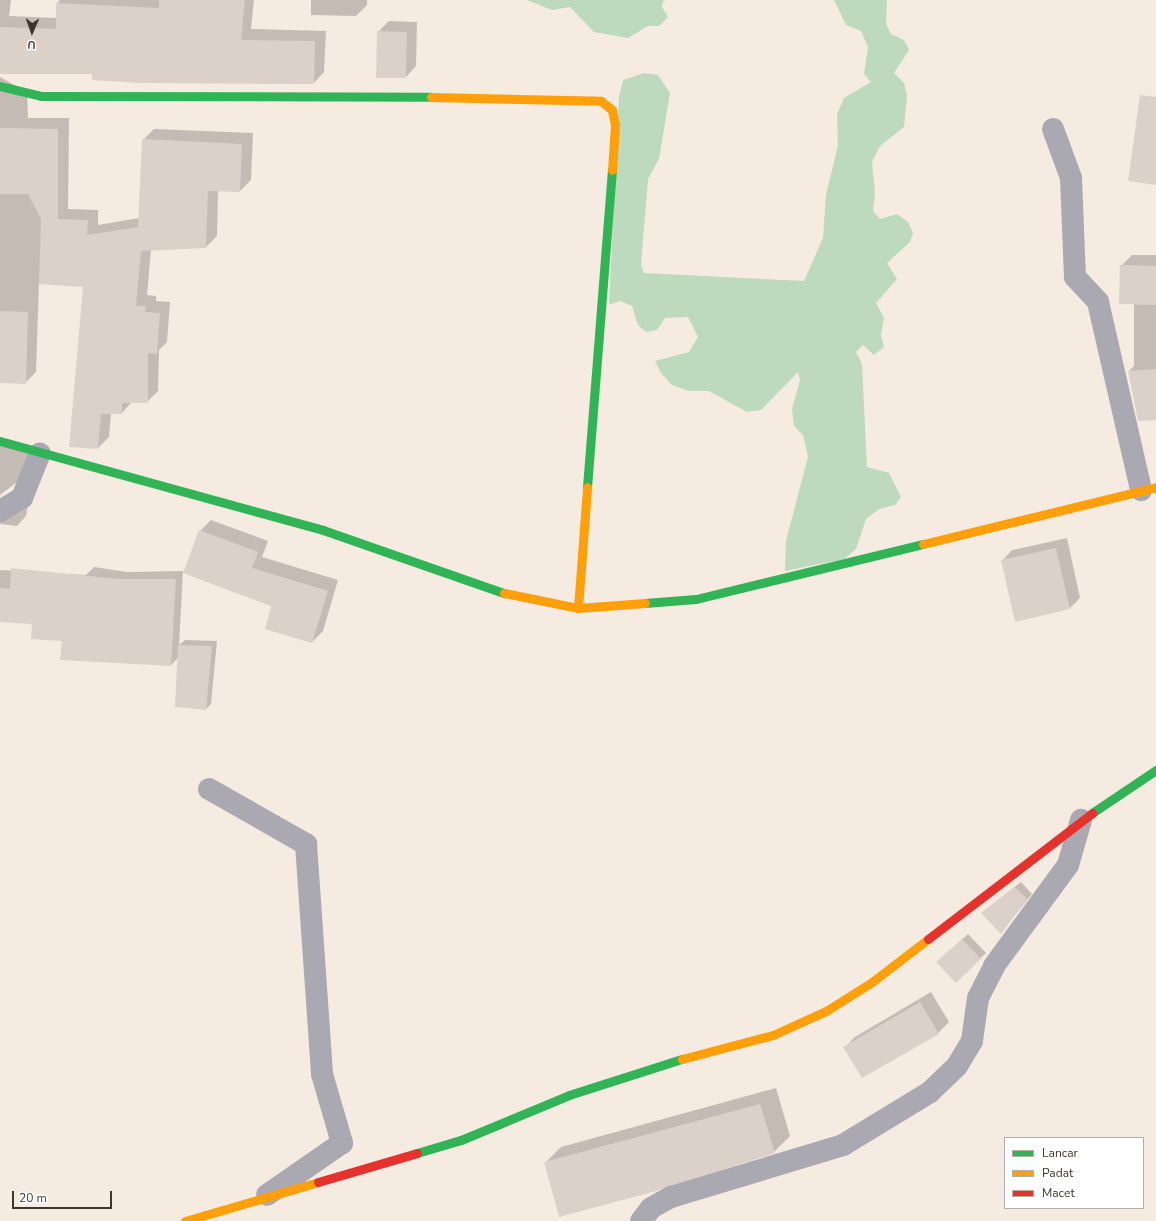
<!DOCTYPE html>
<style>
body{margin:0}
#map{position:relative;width:1156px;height:1221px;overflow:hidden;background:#f6ebe1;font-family:"Nunito Sans",sans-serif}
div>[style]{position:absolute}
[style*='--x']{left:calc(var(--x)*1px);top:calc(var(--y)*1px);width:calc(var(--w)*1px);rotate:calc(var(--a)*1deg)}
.green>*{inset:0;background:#bddabe}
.shadow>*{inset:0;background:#0003}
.building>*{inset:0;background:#dbd1c9}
.street>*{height:22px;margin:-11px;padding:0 11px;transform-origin:11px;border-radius:11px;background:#aaa9b1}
.fast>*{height:9px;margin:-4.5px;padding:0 4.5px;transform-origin:4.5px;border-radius:4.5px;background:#30b455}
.slow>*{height:9px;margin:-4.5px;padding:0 4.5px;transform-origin:4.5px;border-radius:4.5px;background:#ff9f0a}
.jam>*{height:9px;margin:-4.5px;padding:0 4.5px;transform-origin:4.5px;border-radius:4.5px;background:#e5322d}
span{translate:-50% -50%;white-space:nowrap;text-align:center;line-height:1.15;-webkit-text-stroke:4px #fff;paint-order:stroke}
.legend{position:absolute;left:1004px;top:1137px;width:140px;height:72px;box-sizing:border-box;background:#fff;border:1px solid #b2aeab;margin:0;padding:5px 7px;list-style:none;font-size:12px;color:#3f352d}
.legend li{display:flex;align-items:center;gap:8px;height:20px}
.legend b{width:20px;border:1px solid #b2aeab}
.north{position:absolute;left:12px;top:12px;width:40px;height:40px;-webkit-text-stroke:3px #fff;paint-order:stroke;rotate:182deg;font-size:11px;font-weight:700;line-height:16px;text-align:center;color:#3f352d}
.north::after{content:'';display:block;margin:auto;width:14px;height:18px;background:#3f352d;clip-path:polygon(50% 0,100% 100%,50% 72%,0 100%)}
.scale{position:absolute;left:12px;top:1191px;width:100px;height:18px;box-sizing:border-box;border:2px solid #3f352d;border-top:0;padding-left:5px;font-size:12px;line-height:14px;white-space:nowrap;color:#3f352d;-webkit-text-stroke:3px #fff;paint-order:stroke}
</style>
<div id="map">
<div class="green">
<i style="clip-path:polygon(527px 0,667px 0,663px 1px,662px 7px,668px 17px,659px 26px,648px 26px,628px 38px,594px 32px,570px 7px,552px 10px)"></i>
<i style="clip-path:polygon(834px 0,887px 0,886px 24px,891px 34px,904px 40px,909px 50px,894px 73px,904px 83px,907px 96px,904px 127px,880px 146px,872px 162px,875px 193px,873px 211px,880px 219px,897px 214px,908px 222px,913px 233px,910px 242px,887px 263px,897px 279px,876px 303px,884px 318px,881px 335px,884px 347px,874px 355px,863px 345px,856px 352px,862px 364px,867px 467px,889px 473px,901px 497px,895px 505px,879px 509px,866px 519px,856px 549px,844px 559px,785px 571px,786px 541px,808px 457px,803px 435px,794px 426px,792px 409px,800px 380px,798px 372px,761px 410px,747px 412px,709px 391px,689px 391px,672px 385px,661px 373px,655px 361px,689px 352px,698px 337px,688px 317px,665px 318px,657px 330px,646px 332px,638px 325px,632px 306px,620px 301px,609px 305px,619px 97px,623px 80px,644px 73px,658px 75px,670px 93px,659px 159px,648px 179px,641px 265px,644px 273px,804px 281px,823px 238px,826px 195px,838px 145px,837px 114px,844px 98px,871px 82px,864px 74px,868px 47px,861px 31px,846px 25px)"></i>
</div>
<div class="shadow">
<i style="clip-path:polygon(0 0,11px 0,9px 16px,57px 18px,57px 4px,60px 0,254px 0,251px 29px,326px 31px,324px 72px,313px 84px,93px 73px,0 74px)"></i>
<i style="clip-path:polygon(311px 0,367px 0,367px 5px,356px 16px,311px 15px)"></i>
<i style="clip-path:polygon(389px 21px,417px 22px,416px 66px,406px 77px,378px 32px)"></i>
<i style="clip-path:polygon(0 77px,27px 92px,28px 118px,69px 118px,68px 209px,98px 210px,98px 225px,139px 218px,143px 140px,154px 129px,253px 133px,251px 180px,240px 191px,218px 190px,217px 236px,206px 247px,151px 250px,147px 295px,156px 296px,156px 301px,170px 302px,167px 342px,159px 350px,158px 391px,147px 402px,132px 402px,122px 413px,111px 413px,109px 437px,98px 448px,84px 286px,39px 283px,36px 372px,25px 383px,0 382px)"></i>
<i style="clip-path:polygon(1132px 255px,1156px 255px,1156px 419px,1129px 371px,1134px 366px,1134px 304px,1121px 266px)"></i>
<i style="clip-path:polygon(0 446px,32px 451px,21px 479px,0 495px)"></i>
<i style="clip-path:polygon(28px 506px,26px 516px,17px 526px,0 524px,0 509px)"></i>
<i style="clip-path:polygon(211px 520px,268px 541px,262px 557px,338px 580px,323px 631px,312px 642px,200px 531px)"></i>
<i style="clip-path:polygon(1067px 538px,1080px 598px,1070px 608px,1002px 561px,1012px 550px)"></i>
<i style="clip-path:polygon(94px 567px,127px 572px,183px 571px,179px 645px,185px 640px,217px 641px,211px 704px,206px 709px,179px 657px,171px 665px,63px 640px,33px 623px,0 621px,0 570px,86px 575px)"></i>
<i style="clip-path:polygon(1021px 882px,1032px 894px,1001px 932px,988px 908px)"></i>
<i style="clip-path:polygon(968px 934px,986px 953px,956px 981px,943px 957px)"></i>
<i style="clip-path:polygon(931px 992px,949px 1022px,938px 1033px,863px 1077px,845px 1047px,855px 1037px)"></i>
<i style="clip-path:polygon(776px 1088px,790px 1136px,774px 1152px,545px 1163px,561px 1147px)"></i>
</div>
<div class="building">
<i style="clip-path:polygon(159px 0,245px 0,241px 40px,315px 41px,314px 84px,141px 83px,92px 80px,92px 74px,0 74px,0 27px,56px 29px,56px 3px,159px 8px)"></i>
<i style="clip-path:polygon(377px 31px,407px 32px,406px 78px,376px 78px)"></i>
<i style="clip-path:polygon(1140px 95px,1156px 97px,1156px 185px,1128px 181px)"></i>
<i style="clip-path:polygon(0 128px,58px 129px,58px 219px,88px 220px,87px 235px,138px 227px,142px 139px,242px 144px,240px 192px,208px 191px,206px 248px,141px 251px,136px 306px,146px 306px,145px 312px,160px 313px,157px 354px,148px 353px,148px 403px,122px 403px,122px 414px,101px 414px,98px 449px,69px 447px,83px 287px,39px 284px,41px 219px,28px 194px,0 194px)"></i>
<i style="clip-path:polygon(1120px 265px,1156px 266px,1156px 305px,1119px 304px)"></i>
<i style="clip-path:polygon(0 311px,28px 312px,26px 384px,0 383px)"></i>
<i style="clip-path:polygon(1156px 369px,1156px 420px,1138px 421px,1128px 371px)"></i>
<i style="clip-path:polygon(199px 530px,258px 552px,252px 568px,328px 591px,312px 643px,265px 629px,271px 606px,183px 573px)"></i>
<i style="clip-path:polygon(1056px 548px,1070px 609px,1015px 622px,1001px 560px)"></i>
<i style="clip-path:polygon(11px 568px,118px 579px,176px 579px,171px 666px,60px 660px,62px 641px,31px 639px,32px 624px,0 622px,0 588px,10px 589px)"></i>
<i style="clip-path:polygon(178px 645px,212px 646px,206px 710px,175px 707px)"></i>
<i style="clip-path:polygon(1015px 887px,1027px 899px,1001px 934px,981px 913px)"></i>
<i style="clip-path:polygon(962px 939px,981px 959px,956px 983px,936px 962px)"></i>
<i style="clip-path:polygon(920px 1002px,939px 1034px,862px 1078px,843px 1047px)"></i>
<i style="clip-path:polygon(760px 1104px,775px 1153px,656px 1191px,559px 1217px,544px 1162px)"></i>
</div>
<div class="street">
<i style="--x:1053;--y:129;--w:52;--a:69.8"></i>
<i style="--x:1071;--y:178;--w:99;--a:87.7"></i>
<i style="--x:1075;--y:277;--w:34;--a:47"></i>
<i style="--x:1098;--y:302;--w:193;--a:77.1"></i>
<i style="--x:0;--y:511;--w:26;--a:-31"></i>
<i style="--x:22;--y:498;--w:48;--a:-68.2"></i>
<i style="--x:209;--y:789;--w:112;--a:29.6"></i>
<i style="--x:306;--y:844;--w:231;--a:86"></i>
<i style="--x:322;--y:1074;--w:72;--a:73.8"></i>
<i style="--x:342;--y:1143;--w:91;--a:145.3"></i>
<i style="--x:641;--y:1221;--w:16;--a:-52"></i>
<i style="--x:651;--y:1208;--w:23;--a:-29"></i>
<i style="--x:671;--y:1197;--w:180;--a:-16.8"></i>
<i style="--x:843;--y:1145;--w:102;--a:-31.3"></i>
<i style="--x:930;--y:1092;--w:37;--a:-44"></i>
<i style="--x:957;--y:1066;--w:29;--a:-59"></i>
<i style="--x:972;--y:1041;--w:43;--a:-82.1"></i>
<i style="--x:978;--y:998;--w:36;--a:-63"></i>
<i style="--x:994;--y:966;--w:125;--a:-53.8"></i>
<i style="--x:1068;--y:865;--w:47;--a:-73.9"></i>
</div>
<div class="fast">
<i style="--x:0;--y:86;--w:42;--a:13.7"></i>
<i style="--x:41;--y:96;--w:390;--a:0.1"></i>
<i style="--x:0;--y:441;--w:335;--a:15.4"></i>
<i style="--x:323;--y:530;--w:192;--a:19.2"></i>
<i style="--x:587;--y:487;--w:318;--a:-85.5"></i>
<i style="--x:645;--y:603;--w:51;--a:-4.5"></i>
<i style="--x:696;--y:599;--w:234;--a:-13.6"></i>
<i style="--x:1092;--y:813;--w:77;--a:-33.9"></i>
<i style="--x:417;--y:1153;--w:46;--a:-16.5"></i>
<i style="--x:461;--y:1140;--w:117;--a:-22.6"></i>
<i style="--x:569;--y:1095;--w:119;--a:-17.7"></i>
</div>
<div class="slow">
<i style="--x:431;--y:97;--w:170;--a:1.3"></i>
<i style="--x:601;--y:101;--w:14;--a:39"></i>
<i style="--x:612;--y:110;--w:15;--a:79"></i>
<i style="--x:615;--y:125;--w:45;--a:93.8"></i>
<i style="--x:923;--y:544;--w:240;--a:-13.7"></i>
<i style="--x:504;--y:593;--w:76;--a:11.5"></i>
<i style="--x:578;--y:608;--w:67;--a:-4.3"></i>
<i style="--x:578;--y:608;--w:121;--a:-85.7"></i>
<i style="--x:682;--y:1059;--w:94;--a:-14.8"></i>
<i style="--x:773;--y:1035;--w:58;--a:-24.4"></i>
<i style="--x:826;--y:1011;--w:54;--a:-32.2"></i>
<i style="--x:872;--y:982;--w:71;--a:-37.5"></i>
<i style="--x:185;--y:1221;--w:139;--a:-16.3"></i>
</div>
<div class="jam">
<i style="--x:928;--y:939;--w:207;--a:-37.5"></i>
<i style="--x:318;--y:1182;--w:103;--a:-16.3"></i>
</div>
<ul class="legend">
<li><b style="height:5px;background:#30b455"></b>Lancar</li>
<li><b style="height:5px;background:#ff9f0a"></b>Padat</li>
<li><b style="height:5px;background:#e5322d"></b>Macet</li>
</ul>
<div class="north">U</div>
<div class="scale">20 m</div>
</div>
